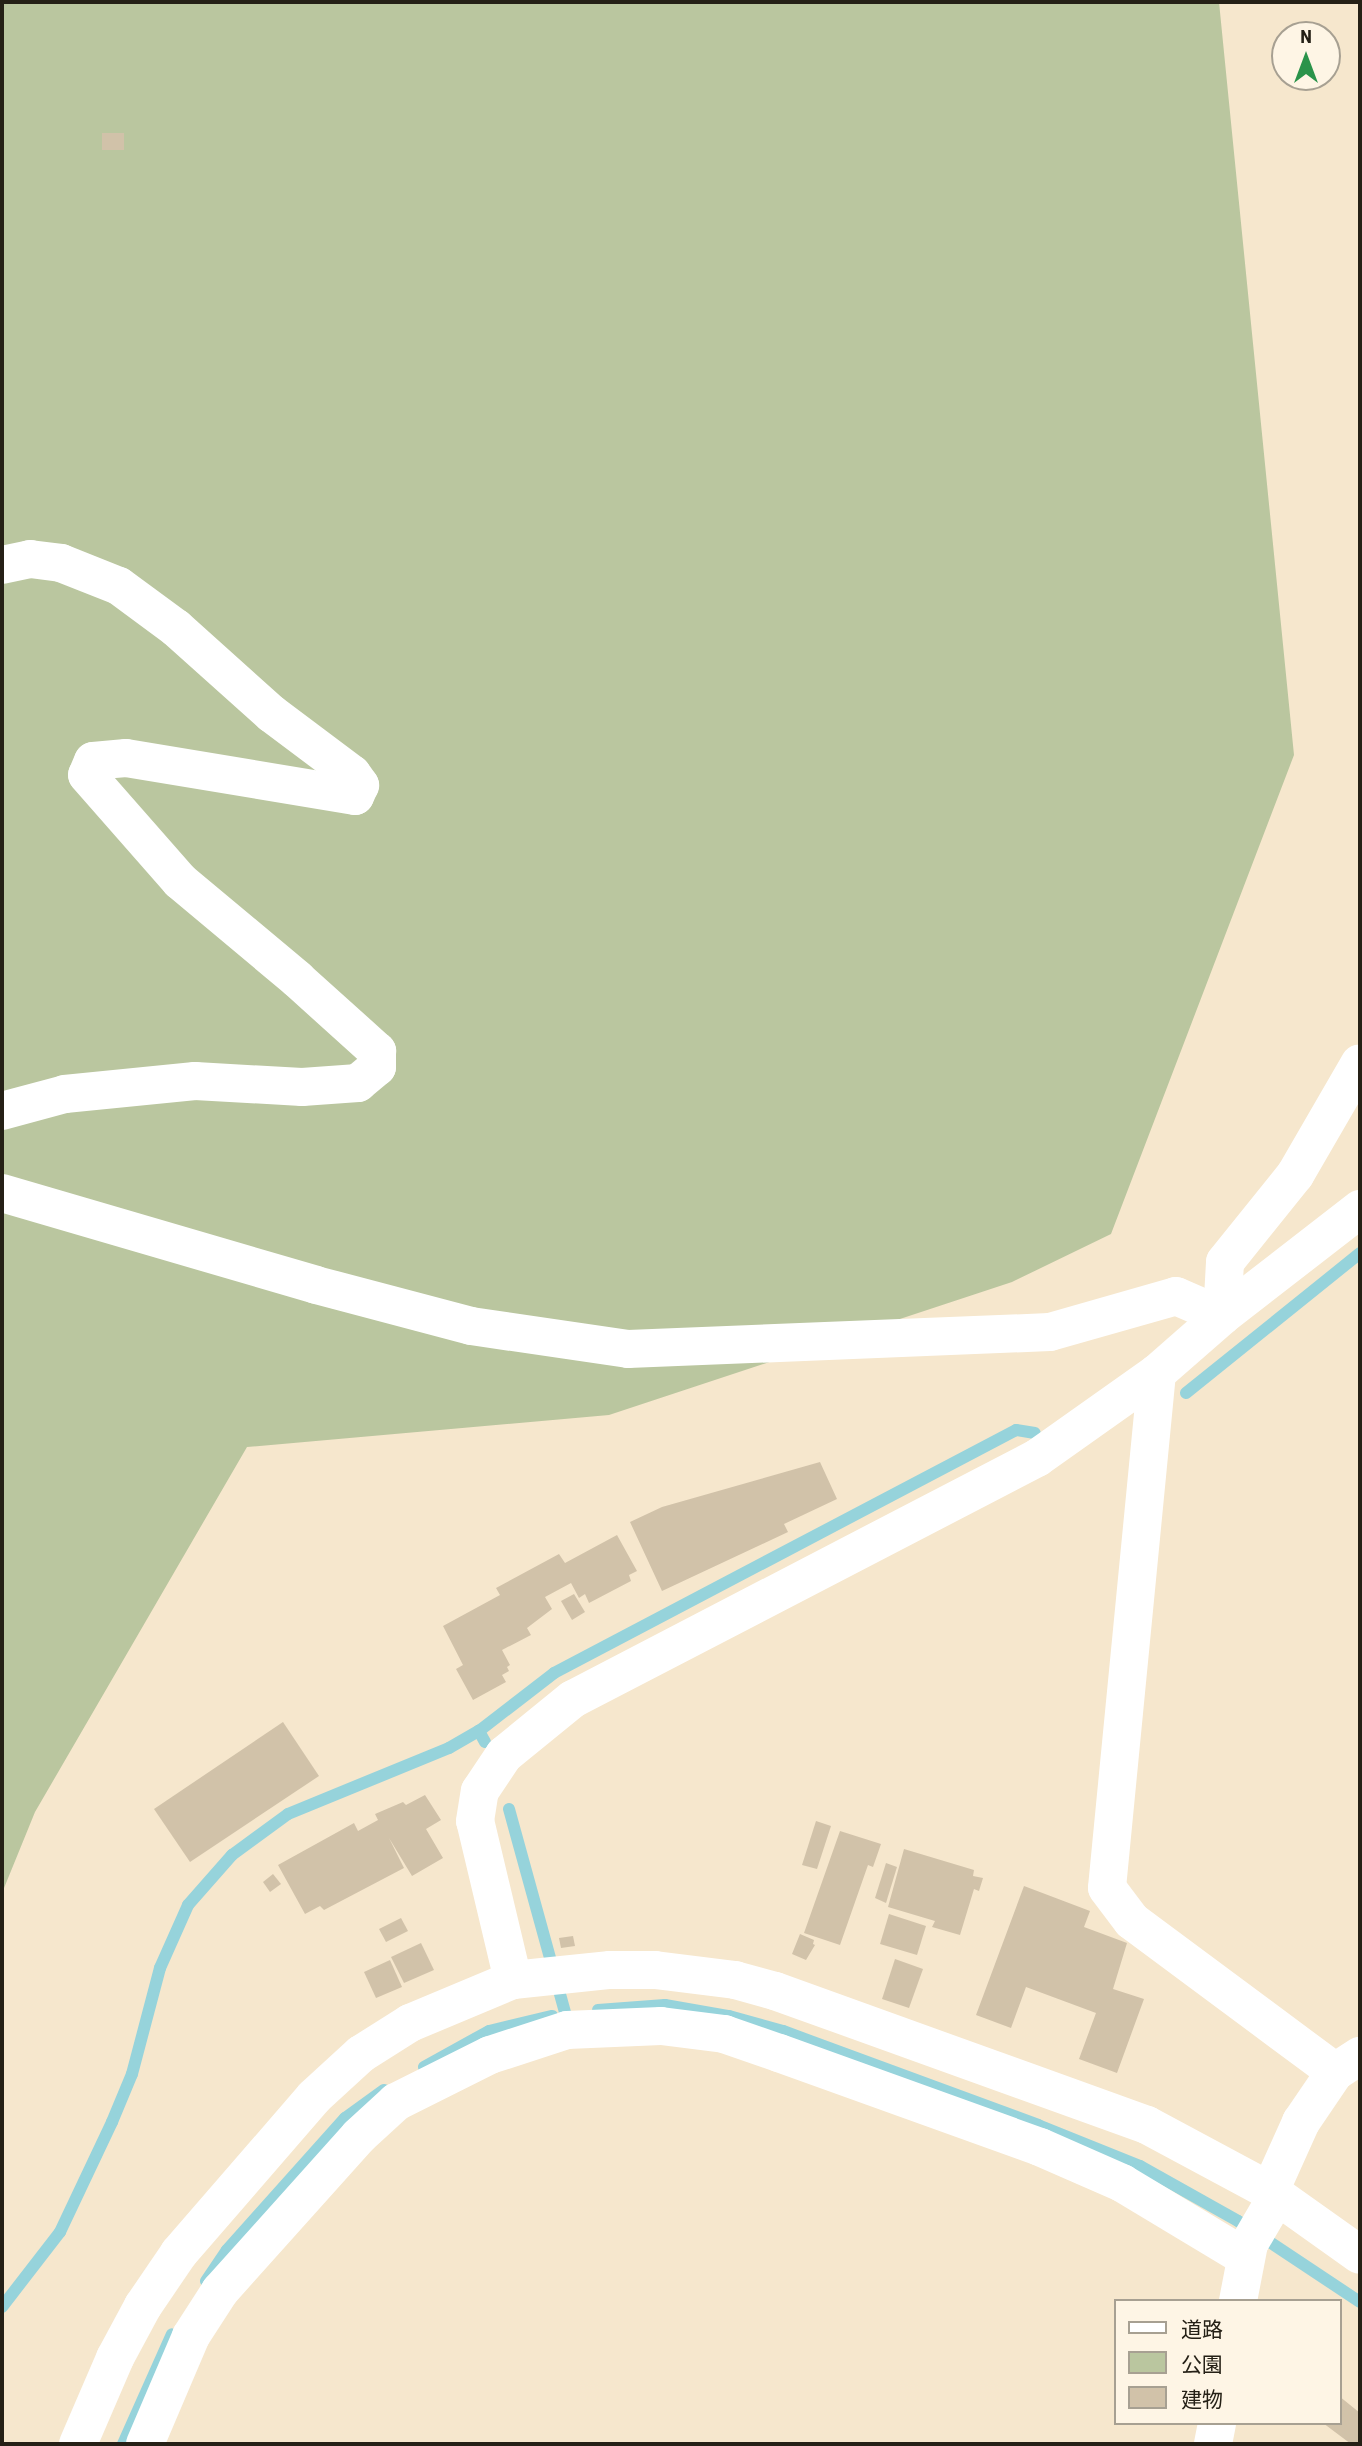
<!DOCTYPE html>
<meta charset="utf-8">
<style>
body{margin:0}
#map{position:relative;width:1362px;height:2446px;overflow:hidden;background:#f6e7cd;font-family:"Roboto Condensed","Noto Sans JP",sans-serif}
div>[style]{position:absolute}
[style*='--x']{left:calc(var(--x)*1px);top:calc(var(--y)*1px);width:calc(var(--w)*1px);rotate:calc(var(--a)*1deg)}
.green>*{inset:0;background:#bac69f}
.stream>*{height:12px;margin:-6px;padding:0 6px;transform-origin:6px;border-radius:6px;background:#96d3db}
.building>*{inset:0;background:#d1c2a9}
.street>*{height:38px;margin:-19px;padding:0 19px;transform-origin:19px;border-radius:19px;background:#fff}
span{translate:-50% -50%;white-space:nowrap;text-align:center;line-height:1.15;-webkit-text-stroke:7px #fef5e5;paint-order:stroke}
.frame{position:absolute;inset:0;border:4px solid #252016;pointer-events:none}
.legend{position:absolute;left:1114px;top:2299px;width:228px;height:126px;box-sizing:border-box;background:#fef5e5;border:2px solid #a7a092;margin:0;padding:9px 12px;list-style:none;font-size:21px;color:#252016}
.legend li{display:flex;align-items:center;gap:14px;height:35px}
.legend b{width:35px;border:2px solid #a7a092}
.north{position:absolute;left:1271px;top:21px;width:70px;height:70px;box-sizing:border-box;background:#fef5e5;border:2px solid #a7a092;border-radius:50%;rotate:0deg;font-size:19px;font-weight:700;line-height:28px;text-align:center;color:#252016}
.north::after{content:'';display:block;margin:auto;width:24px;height:32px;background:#2a934a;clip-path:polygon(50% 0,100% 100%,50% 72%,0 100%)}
</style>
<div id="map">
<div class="green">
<i style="clip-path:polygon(2px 2px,1219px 2px,1294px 755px,1111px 1234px,1012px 1282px,609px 1415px,247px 1447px,35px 1812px,2px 1893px)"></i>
</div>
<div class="stream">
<i style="--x:1186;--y:1393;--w:223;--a:-38.8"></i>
<i style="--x:485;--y:1742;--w:13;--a:-119"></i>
<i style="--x:479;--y:1731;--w:95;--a:-37.7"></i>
<i style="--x:554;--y:1673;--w:522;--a:-27.74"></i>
<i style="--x:1016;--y:1430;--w:19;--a:9"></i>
<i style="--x:509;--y:1809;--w:211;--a:74.6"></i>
<i style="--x:598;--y:2010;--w:67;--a:-4.3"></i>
<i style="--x:665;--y:2005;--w:65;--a:9.8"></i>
<i style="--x:729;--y:2016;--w:56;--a:15.5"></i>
<i style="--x:783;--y:2031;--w:272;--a:20.2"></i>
<i style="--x:1038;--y:2125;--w:110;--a:21.9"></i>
<i style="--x:1140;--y:2166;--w:112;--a:29.3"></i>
<i style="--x:1238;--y:2221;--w:146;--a:33.6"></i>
<i style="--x:424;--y:2067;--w:74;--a:-29"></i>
<i style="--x:489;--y:2031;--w:65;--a:-13.4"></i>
<i style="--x:206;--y:2281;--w:37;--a:-56"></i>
<i style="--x:227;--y:2250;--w:177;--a:-48.2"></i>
<i style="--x:345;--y:2118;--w:48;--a:-35.7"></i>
<i style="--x:2;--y:2307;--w:95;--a:-52.3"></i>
<i style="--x:60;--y:2232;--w:122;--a:-64.7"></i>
<i style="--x:112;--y:2122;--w:52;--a:-67.4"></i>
<i style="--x:132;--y:2074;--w:110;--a:-75.2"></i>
<i style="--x:160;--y:1968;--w:69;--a:-66"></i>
<i style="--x:188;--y:1905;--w:67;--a:-48.7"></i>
<i style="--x:232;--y:1855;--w:69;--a:-36.2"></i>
<i style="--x:288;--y:1814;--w:174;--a:-22.3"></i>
<i style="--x:449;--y:1748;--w:34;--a:-30"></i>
<i style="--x:123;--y:2444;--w:120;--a:-66"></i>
</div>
<div class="building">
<i style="clip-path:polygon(102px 133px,124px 133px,124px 150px,102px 150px)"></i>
<i style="clip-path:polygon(820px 1462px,837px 1499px,784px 1524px,788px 1532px,662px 1591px,630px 1522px,662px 1507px)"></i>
<i style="clip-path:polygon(617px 1535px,637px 1571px,629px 1575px,631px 1581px,589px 1603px,585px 1594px,579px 1598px,571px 1583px,545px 1597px,552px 1609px,527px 1628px,531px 1635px,502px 1650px,510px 1665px,507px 1667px,509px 1671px,502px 1675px,506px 1682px,473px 1700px,456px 1669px,463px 1665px,443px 1626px,500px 1595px,496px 1588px,559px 1554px,565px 1563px)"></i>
<i style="clip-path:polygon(574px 1594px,585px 1612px,572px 1620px,561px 1601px)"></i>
<i style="clip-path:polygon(283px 1722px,319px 1776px,190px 1862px,154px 1809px)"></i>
<i style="clip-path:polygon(425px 1795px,441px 1820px,426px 1829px,443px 1858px,412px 1876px,389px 1838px,404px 1868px,324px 1910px,320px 1906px,305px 1914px,278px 1865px,354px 1823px,358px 1831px,378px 1820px,375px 1814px,403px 1802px,406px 1805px)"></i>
<i style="clip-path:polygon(816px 1821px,831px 1826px,817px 1869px,802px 1865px)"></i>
<i style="clip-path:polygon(840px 1831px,881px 1844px,873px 1867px,868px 1865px,840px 1945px,804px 1933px)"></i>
<i style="clip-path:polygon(904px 1849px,974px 1870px,973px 1876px,983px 1878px,979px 1891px,974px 1889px,960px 1935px,932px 1927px,935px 1921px,888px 1907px)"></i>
<i style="clip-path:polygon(886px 1863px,897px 1867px,886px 1903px,875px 1898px)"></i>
<i style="clip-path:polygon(273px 1874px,281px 1884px,270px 1892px,263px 1882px)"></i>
<i style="clip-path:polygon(1024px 1886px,1090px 1911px,1084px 1927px,1127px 1943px,1113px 1989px,1144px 1999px,1117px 2073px,1079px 2059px,1096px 2013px,1026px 1987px,1011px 2028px,976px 2015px)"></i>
<i style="clip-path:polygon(889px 1914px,926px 1926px,917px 1955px,880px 1944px)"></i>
<i style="clip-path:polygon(401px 1918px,408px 1931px,386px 1942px,379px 1929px)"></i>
<i style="clip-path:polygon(800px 1934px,814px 1940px,813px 1944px,815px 1945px,806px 1960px,792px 1954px)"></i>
<i style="clip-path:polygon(573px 1936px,575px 1946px,561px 1948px,559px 1938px)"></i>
<i style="clip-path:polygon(421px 1943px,434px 1970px,404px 1983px,391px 1957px)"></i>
<i style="clip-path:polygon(895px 1959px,923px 1969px,909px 2008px,882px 1999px)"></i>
<i style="clip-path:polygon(390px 1960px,402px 1987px,376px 1998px,364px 1972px)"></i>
<i style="clip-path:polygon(1339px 2396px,1360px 2413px,1360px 2444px,1351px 2444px,1323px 2423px,1339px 2423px)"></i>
</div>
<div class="street">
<i style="--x:2;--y:565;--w:29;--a:-12"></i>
<i style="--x:30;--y:559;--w:31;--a:7"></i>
<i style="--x:61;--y:563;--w:62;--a:21.6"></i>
<i style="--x:119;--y:586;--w:71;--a:36.4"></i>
<i style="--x:176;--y:628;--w:129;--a:41.9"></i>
<i style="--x:272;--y:714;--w:100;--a:36.9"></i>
<i style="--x:352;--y:774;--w:14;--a:54"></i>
<i style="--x:360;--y:785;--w:12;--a:114"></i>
<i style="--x:355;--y:796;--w:232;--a:-170.6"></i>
<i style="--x:126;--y:758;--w:33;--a:175"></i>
<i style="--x:93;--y:761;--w:15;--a:113"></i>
<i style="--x:87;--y:775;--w:141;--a:48.7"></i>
<i style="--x:180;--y:881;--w:153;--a:39.9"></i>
<i style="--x:297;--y:979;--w:108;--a:42"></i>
<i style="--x:377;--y:1051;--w:16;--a:90"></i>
<i style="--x:377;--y:1067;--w:25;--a:140"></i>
<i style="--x:358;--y:1083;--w:56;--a:175.9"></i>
<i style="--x:302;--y:1087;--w:107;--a:-176.8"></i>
<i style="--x:195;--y:1081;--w:131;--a:174.3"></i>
<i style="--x:65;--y:1094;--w:65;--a:164.9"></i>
<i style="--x:2;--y:1193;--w:327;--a:16.3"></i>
<i style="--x:316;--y:1285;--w:160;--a:14.8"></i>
<i style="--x:471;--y:1326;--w:159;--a:8.3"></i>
<i style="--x:628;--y:1349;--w:422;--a:-2.3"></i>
<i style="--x:1050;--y:1332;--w:131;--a:-15.9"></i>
<i style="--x:1176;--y:1296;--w:50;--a:23.5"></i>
<i style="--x:1222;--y:1316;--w:54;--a:-86.8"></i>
<i style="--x:1225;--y:1262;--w:112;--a:-51.2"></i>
<i style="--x:1295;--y:1175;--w:129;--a:-59.9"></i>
<i style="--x:1157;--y:1373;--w:517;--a:95.55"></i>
<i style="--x:1107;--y:1888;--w:41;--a:52.9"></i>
<i style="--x:1132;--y:1921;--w:253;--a:36.6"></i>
<i style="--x:513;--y:1980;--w:163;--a:-103.4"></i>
<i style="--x:475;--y:1821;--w:30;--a:-81"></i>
<i style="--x:480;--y:1791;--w:43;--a:-56.3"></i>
<i style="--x:504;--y:1755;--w:89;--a:-39.1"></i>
<i style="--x:573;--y:1699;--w:523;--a:-27.45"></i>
<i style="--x:1037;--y:1458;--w:147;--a:-35.3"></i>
<i style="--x:1157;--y:1373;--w:86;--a:-41.2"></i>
<i style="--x:1222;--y:1316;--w:175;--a:-37.8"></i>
<i style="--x:1270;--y:2191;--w:76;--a:-65.8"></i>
<i style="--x:1301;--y:2122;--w:60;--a:-55.8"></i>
<i style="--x:1335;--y:2072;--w:30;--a:-33"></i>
<i style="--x:1238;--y:2301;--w:58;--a:-79.1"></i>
<i style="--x:1249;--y:2244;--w:56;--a:-59.7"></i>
<i style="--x:78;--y:2444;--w:94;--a:-66.7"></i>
<i style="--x:115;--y:2358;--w:59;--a:-61.7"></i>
<i style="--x:143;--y:2306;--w:64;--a:-55.8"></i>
<i style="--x:179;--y:2253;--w:206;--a:-49.1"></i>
<i style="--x:314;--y:2097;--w:64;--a:-42.5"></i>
<i style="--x:361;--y:2054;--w:58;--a:-32.3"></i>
<i style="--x:410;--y:2023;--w:112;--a:-22.7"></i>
<i style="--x:513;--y:1980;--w:98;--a:-5.9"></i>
<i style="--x:610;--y:1970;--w:45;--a:0"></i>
<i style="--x:655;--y:1970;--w:81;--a:7.1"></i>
<i style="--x:735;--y:1980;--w:41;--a:15.4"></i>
<i style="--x:775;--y:1991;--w:395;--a:19.8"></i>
<i style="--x:1147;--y:2125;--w:140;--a:28.2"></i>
<i style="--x:1270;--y:2191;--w:110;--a:35.4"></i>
<i style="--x:145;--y:2444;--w:117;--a:-66.9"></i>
<i style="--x:191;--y:2336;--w:54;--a:-57.2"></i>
<i style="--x:220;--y:2291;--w:208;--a:-48.1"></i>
<i style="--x:359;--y:2136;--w:50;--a:-42.6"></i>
<i style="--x:396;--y:2102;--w:105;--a:-26.6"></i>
<i style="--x:490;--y:2055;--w:81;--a:-18"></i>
<i style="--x:567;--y:2030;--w:94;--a:-2.4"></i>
<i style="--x:661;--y:2026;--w:64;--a:7.2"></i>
<i style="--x:724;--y:2034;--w:58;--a:19.1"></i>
<i style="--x:779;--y:2053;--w:277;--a:19.8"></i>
<i style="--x:1040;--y:2147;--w:90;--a:23.7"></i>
<i style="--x:1122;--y:2183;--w:144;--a:31"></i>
<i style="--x:1213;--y:2444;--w:21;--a:-79"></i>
</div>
<div class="frame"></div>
<ul class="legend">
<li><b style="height:9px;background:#fff"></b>道路</li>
<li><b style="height:19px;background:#bac69f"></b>公園</li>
<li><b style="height:19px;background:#d1c2a9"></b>建物</li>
</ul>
<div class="north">N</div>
</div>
